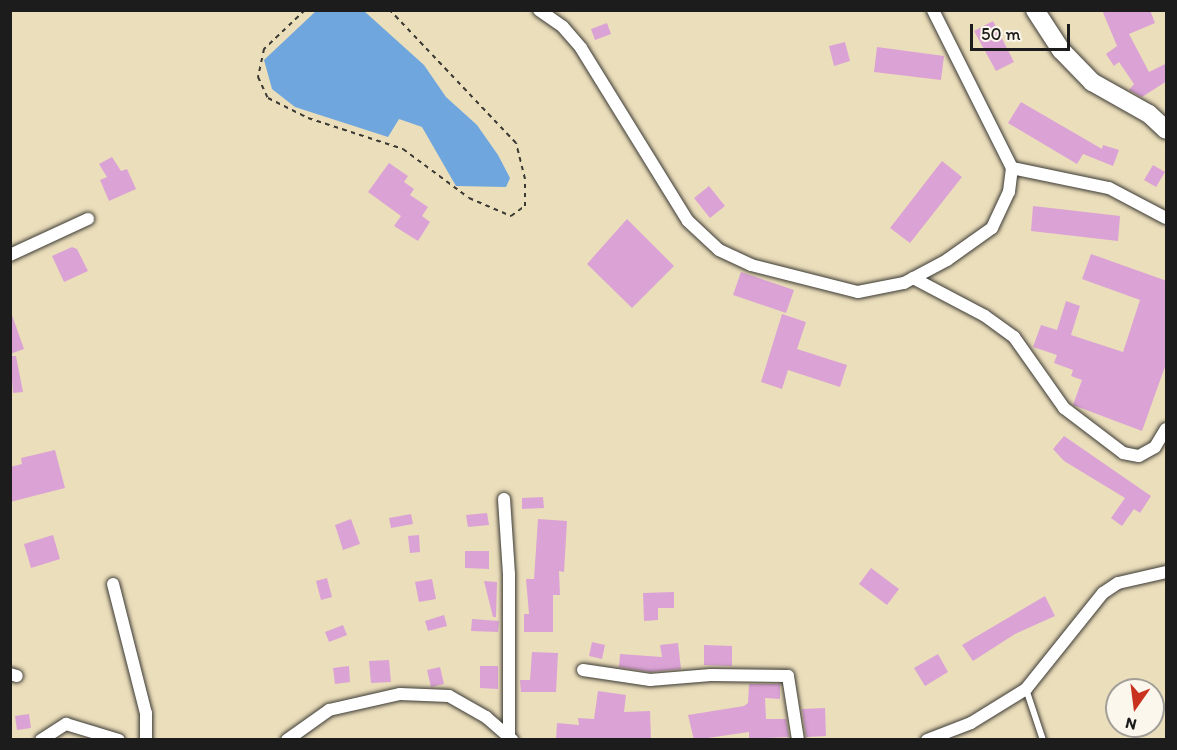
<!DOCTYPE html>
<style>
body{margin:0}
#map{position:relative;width:1177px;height:750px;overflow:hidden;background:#ebdebb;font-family:Itim,sans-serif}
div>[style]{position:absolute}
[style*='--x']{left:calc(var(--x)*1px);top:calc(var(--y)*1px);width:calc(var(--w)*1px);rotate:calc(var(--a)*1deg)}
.water>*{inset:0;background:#6ea6dd}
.building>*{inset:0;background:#dba3d5}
.path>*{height:2px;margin-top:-1px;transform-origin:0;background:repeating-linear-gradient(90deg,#3b3934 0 4.5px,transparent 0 9px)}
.roads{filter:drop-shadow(0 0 2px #3b3934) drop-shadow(0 0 2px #3b3934)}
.lane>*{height:6px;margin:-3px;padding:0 3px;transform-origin:3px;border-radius:3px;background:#fff}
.street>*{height:12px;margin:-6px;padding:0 6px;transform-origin:6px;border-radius:6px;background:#fff}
.primary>*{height:18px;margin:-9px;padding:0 9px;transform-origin:9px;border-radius:9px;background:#fff}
span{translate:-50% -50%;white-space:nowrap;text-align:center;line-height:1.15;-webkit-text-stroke:6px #fbf7ec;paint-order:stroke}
.frame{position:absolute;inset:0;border:12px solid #1c1c1c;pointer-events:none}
.north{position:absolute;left:1105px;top:678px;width:60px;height:60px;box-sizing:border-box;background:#fbf7ec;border:2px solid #a29f99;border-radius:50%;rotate:194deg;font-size:16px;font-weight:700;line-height:24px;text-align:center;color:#1c1c1c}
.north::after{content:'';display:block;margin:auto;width:21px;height:27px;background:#c8321e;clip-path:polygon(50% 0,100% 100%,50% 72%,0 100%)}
.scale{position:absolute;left:970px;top:24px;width:100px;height:27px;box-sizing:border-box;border:3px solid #1c1c1c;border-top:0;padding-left:8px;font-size:18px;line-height:21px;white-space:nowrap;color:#1c1c1c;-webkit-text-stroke:4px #fbf7ec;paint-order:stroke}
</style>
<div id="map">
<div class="water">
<i style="clip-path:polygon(316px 11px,364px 11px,424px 65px,446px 97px,477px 125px,498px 155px,510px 178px,506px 187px,456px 186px,422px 127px,399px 119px,388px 137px,295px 107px,272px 89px,264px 60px)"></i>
</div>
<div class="building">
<i style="clip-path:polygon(1102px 10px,1150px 10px,1155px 23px,1129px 34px,1149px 72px,1167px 63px,1167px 81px,1142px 97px,1129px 90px,1134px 84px,1119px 62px,1114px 66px,1106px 54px,1117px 46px)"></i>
<i style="clip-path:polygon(993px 21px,1014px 62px,996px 71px,974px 31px)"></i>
<i style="clip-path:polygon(607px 23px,611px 34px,595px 40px,591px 29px)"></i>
<i style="clip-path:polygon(845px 42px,850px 61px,834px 66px,829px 46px)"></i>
<i style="clip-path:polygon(877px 47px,944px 56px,941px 80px,874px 72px)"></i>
<i style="clip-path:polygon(1021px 102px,1102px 149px,1103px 145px,1119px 150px,1113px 166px,1083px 154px,1077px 164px,1008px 123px)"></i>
<i style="clip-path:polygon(112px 157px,121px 171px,127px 169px,136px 189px,109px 201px,100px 180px,107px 177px,99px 164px)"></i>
<i style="clip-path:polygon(942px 161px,962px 177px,910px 243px,890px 228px)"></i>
<i style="clip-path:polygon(389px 163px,408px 176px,404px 182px,414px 189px,410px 195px,428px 207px,422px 216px,430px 222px,418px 241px,394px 226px,401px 216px,368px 192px)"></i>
<i style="clip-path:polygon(1153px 165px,1165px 172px,1156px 187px,1144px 180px)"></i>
<i style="clip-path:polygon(709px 186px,725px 206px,710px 218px,694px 198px)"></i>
<i style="clip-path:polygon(1033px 206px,1120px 216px,1118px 241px,1031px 231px)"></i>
<i style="clip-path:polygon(627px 219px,674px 266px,632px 308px,587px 264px)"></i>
<i style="clip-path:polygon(72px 247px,77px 249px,88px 271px,64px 282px,52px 256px)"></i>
<i style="clip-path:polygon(1091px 254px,1167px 281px,1167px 361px,1142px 431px,1073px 405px,1082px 380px,1071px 376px,1073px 370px,1054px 363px,1057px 355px,1033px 347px,1041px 325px,1057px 330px,1066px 301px,1080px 306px,1071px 335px,1123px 352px,1140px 300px,1082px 279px)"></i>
<i style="clip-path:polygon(741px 272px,794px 290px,786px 313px,733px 295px)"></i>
<i style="clip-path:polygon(782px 314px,806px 322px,797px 349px,847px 365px,840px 387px,788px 370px,782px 389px,761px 382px)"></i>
<i style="clip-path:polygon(12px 315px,24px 349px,10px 354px,10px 316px)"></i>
<i style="clip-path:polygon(10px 356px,16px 356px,23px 392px,13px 393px)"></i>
<i style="clip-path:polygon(1064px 436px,1151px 496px,1140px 513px,1134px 509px,1122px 526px,1111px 518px,1125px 498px,1064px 461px,1053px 449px)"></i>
<i style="clip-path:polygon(55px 450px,65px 488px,10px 502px,10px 467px,22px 464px,21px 458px)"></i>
<i style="clip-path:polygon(543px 497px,544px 508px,522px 509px,522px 498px)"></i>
<i style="clip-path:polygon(487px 513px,489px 525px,468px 527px,466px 515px)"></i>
<i style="clip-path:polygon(411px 514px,413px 524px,391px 528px,389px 518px)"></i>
<i style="clip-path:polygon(351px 519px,360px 544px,343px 550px,335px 525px)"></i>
<i style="clip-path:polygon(538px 519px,567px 521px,564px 572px,559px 571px,560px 595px,553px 595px,553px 632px,524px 632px,524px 614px,529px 614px,526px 579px,534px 579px)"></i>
<i style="clip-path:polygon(53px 535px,60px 559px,31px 568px,24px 544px)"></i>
<i style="clip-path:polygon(419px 535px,420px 552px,410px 553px,408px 536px)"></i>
<i style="clip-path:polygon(465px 551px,489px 551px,489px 569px,465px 568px)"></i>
<i style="clip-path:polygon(871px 568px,899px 589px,887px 605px,859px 584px)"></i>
<i style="clip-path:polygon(327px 578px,332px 597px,321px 600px,316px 581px)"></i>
<i style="clip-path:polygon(432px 579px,436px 599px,419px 602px,415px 582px)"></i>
<i style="clip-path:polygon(484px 581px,497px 582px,496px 617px,493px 617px)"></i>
<i style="clip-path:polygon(674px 592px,674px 608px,658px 608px,658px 620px,644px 621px,643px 593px)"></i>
<i style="clip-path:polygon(1045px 596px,1055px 616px,1015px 634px,973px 661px,962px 645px)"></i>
<i style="clip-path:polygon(444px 615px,447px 626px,428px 631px,425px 621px)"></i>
<i style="clip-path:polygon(472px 619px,499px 621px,498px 632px,471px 631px)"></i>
<i style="clip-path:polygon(343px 625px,347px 635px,329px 642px,325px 632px)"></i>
<i style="clip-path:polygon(592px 642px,605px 645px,602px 659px,589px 656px)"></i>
<i style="clip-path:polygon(678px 643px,681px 669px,650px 672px,619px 667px,620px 654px,662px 657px,660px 645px)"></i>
<i style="clip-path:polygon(704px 645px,732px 646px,732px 666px,704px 665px)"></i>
<i style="clip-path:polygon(532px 652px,558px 653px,556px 692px,521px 692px,520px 680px,530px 680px)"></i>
<i style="clip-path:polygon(938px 654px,948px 672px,925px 686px,914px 668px)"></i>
<i style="clip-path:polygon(389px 660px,391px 682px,371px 683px,369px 661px)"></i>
<i style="clip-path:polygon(349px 666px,350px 682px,335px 684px,333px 668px)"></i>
<i style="clip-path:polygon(480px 666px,498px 666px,498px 689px,480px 688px)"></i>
<i style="clip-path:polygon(440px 667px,444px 684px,431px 687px,427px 670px)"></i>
<i style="clip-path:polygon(749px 684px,780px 684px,780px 699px,765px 698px,766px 719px,786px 719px,789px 737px,749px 739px,749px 732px,694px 740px,688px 715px,744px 706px,748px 703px)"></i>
<i style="clip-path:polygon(598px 691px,626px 695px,624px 712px,650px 711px,651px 740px,556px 740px,557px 723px,579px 725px,578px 718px,594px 719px)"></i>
<i style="clip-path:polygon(825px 708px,826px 736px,806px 737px,802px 709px)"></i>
<i style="clip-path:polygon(29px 714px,31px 728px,17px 730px,15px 716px)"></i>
</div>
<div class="path">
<i style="--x:305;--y:10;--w:57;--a:136.4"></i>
<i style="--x:264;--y:49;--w:29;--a:102"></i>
<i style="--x:258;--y:77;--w:23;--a:65"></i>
<i style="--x:268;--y:98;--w:45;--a:26.6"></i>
<i style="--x:308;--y:118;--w:100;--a:18.1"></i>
<i style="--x:403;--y:149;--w:82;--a:36.6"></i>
<i style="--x:469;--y:198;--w:46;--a:23.2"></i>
<i style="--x:511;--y:216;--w:17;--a:-36"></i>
<i style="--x:525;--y:206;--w:27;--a:-90"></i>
<i style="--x:525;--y:179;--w:37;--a:-104"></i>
<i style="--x:516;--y:143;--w:183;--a:-133.5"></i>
</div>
<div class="roads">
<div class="lane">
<i style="--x:1026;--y:689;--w:54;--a:71.6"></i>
</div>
<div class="street">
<i style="--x:539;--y:10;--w:29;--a:35"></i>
<i style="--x:563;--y:27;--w:28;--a:49"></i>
<i style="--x:581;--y:48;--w:203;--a:58.3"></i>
<i style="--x:688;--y:221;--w:42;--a:43.1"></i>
<i style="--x:719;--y:250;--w:35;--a:25"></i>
<i style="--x:751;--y:265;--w:110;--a:14.2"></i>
<i style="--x:858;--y:292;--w:47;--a:-11.1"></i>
<i style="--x:904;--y:283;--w:49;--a:-28.1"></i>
<i style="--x:947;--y:260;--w:55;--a:-35.4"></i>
<i style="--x:992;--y:228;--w:40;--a:-65"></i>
<i style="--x:1009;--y:192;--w:24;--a:-83"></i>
<i style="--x:1012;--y:168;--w:177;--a:-116.6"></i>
<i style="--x:1012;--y:168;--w:99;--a:11.7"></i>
<i style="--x:1109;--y:188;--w:64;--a:27.8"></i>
<i style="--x:10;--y:255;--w:86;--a:-24.8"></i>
<i style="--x:913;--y:278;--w:81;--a:27.8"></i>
<i style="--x:985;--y:316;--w:36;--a:36"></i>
<i style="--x:1014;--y:337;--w:87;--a:54.8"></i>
<i style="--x:1064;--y:408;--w:74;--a:37.3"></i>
<i style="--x:1123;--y:453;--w:16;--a:11"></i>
<i style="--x:1139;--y:456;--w:18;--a:-29"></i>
<i style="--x:1155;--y:447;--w:21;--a:-59"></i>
<i style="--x:504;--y:499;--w:75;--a:86.2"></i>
<i style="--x:509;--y:574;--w:163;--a:90"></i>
<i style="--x:113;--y:584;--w:133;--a:75.7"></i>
<i style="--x:146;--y:713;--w:27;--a:90"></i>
<i style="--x:583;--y:670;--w:68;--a:8.5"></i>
<i style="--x:650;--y:680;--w:61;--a:-4.7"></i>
<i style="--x:711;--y:675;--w:77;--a:0.7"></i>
<i style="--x:788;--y:676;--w:65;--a:81.1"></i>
<i style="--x:10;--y:674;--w:7;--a:16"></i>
<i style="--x:41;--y:740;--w:30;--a:-33"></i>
<i style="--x:66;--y:724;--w:55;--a:16.8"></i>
<i style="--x:287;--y:740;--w:52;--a:-35.5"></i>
<i style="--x:329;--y:710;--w:73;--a:-12.7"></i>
<i style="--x:400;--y:694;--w:49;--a:2.3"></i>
<i style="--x:449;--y:696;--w:43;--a:29.6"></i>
<i style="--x:486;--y:717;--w:35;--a:41"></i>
<i style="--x:927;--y:740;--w:47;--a:-21.1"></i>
<i style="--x:971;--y:723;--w:65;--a:-31.7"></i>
<i style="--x:1026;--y:689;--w:123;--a:-51.3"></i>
<i style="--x:1103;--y:593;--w:18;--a:-34"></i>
<i style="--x:1118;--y:583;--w:49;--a:-12.9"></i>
</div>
<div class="primary">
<i style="--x:1035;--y:10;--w:48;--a:57"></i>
<i style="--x:1061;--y:50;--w:45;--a:45.9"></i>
<i style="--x:1092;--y:82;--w:65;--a:29.3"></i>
<i style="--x:1149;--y:114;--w:23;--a:43"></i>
</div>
</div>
<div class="frame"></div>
<div class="north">N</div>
<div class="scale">50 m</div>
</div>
